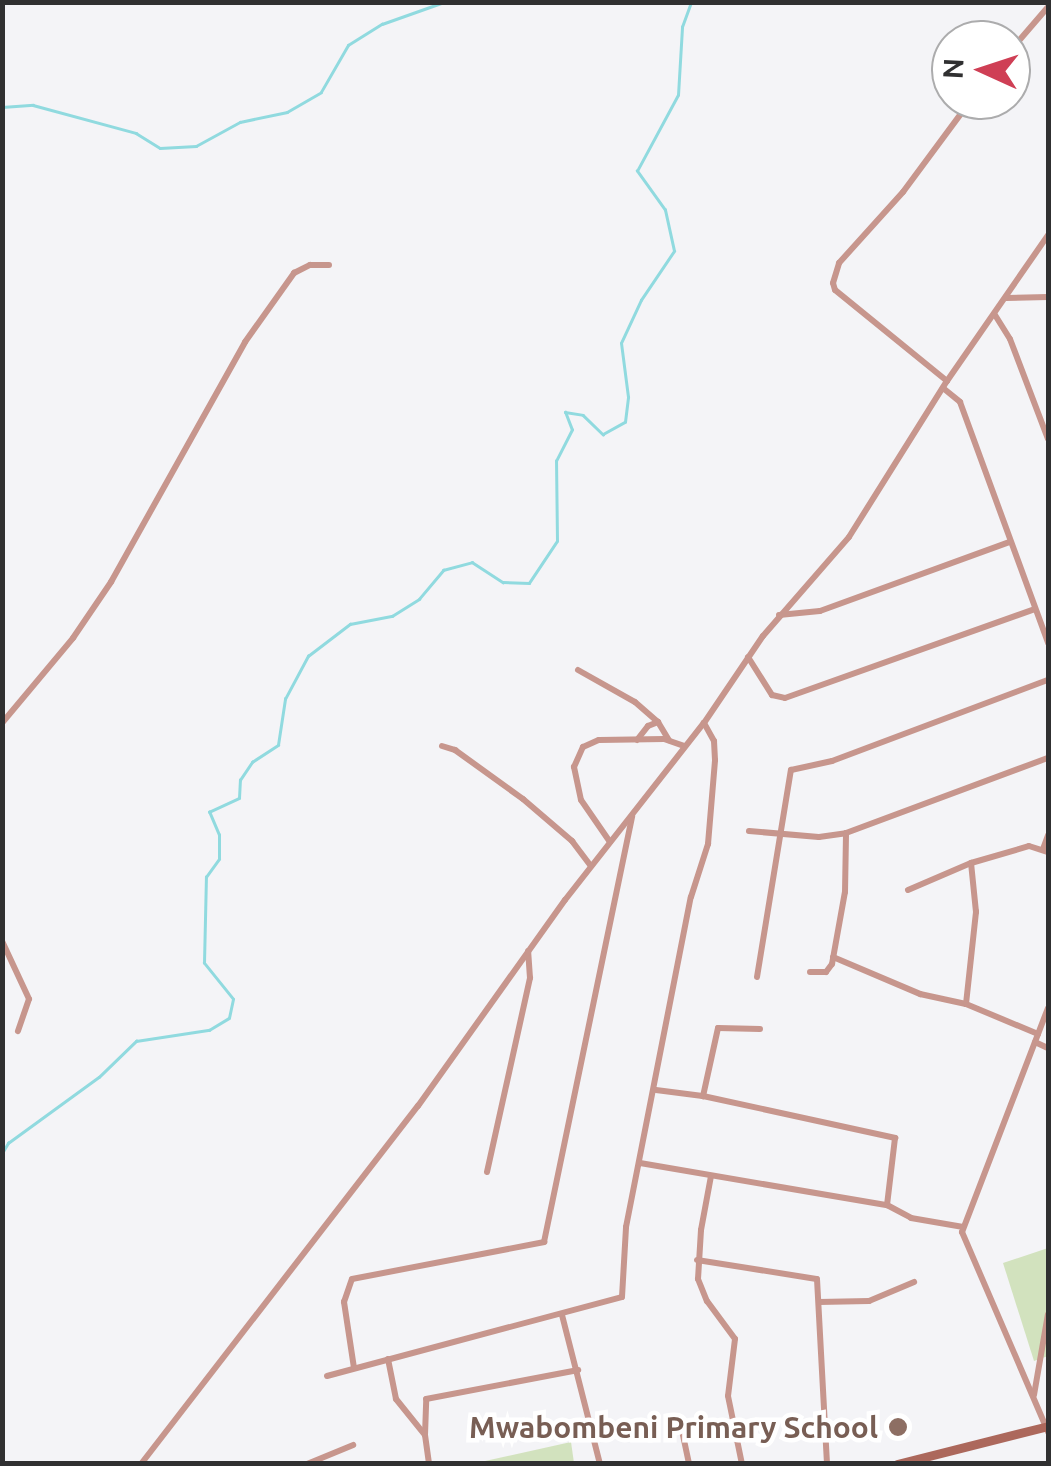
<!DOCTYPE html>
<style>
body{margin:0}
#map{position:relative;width:1051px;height:1466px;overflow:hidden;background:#f4f4f7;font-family:Ubuntu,sans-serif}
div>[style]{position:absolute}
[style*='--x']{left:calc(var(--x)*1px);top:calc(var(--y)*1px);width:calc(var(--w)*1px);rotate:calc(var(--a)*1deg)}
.green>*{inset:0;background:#d2e2be}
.stream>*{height:2.5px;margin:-1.25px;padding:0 1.25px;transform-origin:1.25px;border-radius:1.25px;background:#90dadf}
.minor>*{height:6px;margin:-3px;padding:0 3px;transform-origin:3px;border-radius:3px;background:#c7968d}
.secondary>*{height:9px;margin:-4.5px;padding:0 4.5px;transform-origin:4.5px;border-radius:4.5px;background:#ac685c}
.dots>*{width:28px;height:28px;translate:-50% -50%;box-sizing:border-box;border:5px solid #fff;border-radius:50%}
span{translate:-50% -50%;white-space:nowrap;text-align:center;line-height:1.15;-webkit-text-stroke:9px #fff;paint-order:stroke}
.education-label{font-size:30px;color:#785e54;font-weight:700}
.right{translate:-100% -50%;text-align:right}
.frame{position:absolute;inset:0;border:5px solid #303031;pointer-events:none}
.north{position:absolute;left:931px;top:20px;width:100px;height:100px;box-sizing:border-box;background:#fff;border:2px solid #acacad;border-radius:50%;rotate:273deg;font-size:28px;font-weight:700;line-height:40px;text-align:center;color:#303031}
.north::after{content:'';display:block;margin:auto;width:35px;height:45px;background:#cf3f55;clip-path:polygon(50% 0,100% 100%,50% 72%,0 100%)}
</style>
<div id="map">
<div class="green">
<i style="clip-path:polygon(1048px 1248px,1048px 1356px,1034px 1361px,1003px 1263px)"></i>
<i style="clip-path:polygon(571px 1442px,574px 1463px,476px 1463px)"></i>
</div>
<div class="stream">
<i style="--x:2;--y:107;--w:31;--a:-4"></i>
<i style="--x:33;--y:105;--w:107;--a:15.2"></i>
<i style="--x:136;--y:133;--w:28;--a:32"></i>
<i style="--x:160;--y:148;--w:36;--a:-3"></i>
<i style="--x:196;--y:146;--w:50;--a:-28.6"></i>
<i style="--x:240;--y:122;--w:48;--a:-12"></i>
<i style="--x:287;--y:112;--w:39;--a:-30"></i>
<i style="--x:321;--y:92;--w:54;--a:-60.1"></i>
<i style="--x:348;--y:45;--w:40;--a:-32"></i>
<i style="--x:382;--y:24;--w:66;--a:-19.5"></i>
<i style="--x:2;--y:1153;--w:12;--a:-59"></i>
<i style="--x:8;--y:1143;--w:112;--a:-36"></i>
<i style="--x:99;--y:1077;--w:52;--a:-44.2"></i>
<i style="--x:136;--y:1041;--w:74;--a:-8.6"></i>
<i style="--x:209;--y:1030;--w:23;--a:-31"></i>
<i style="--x:229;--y:1018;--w:19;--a:-78"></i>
<i style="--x:233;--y:999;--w:46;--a:-128.9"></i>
<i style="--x:204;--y:963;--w:86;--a:-88.7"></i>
<i style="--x:206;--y:877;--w:22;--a:-54"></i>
<i style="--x:219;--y:859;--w:24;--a:-90"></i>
<i style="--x:219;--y:835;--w:25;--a:-113"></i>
<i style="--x:209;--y:812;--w:33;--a:-25"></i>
<i style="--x:239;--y:798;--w:18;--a:-87"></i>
<i style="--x:240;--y:780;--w:22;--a:-56"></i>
<i style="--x:252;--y:762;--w:31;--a:-33"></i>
<i style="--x:278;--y:745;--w:47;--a:-81.3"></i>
<i style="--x:285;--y:699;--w:49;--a:-61.9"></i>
<i style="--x:308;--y:656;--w:53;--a:-37.3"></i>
<i style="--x:350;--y:624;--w:43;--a:-10.8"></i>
<i style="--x:392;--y:616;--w:32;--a:-32"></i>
<i style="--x:419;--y:599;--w:38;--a:-50"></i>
<i style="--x:443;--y:570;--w:30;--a:-15"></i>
<i style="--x:472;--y:562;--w:37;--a:33"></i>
<i style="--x:503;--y:582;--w:26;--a:2"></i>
<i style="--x:529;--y:583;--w:50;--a:-56.3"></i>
<i style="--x:557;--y:541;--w:80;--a:-90.7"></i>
<i style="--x:556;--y:461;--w:35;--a:-63"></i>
<i style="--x:572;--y:430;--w:19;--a:-111"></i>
<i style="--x:565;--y:412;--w:18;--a:9"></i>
<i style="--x:583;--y:415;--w:28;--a:44"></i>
<i style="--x:603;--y:434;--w:25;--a:-29"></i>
<i style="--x:625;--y:422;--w:25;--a:-83"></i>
<i style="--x:628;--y:397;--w:54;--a:-97.4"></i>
<i style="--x:621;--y:343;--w:47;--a:-65.1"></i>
<i style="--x:641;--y:300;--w:59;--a:-56"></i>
<i style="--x:674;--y:251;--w:42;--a:-102.4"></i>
<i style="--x:665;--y:210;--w:48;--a:-125.7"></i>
<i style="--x:637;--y:171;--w:86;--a:-61.7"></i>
<i style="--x:678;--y:95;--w:68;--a:-86.6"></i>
<i style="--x:682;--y:27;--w:27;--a:-70"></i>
</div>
<div class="minor">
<i style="--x:1011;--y:50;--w:57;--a:-49.3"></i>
<i style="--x:1006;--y:298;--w:42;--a:-1.4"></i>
<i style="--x:995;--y:315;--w:28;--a:58"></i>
<i style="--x:1010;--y:339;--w:107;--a:69.2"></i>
<i style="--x:947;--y:381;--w:144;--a:-140.9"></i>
<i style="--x:835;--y:290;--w:7;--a:-106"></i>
<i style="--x:833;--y:283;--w:21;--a:-73"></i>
<i style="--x:839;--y:263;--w:96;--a:-48"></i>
<i style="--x:903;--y:192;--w:114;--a:-53.5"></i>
<i style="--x:943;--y:388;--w:22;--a:39"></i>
<i style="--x:960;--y:402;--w:257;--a:69.9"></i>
<i style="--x:779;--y:615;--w:41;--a:-5.6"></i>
<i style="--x:820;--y:611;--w:202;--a:-20"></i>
<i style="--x:748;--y:657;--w:45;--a:57.7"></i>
<i style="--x:772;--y:695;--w:13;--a:13"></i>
<i style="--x:785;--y:698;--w:265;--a:-19.6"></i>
<i style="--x:578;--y:670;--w:65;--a:29.3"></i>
<i style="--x:635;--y:702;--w:30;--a:41"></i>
<i style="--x:2;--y:723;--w:111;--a:-50.1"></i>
<i style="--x:73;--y:638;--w:68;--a:-55.8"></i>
<i style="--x:111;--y:582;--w:275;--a:-60.8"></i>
<i style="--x:245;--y:342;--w:85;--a:-54.6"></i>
<i style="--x:294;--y:273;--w:18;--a:-27"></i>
<i style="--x:310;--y:265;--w:19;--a:0"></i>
<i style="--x:637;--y:740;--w:18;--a:-52"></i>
<i style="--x:648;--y:726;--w:11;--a:-22"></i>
<i style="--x:658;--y:722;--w:21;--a:59"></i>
<i style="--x:442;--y:746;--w:14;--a:17"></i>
<i style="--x:455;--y:750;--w:84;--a:35.8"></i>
<i style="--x:523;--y:799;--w:65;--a:40.6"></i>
<i style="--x:572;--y:841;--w:31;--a:53"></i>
<i style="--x:749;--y:831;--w:70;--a:4.9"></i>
<i style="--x:819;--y:837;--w:27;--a:-8"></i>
<i style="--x:846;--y:833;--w:215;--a:-20.4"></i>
<i style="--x:610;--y:842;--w:51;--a:-124.6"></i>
<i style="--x:581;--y:800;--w:34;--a:-102"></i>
<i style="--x:574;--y:767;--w:22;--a:-66"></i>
<i style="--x:583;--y:747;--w:17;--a:-24"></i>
<i style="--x:599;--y:740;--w:65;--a:-0.9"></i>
<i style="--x:664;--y:739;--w:21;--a:19"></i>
<i style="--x:1043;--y:849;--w:15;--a:-70"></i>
<i style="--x:908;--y:890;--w:69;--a:-23.2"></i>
<i style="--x:971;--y:863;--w:60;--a:-16.3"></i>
<i style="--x:1029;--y:846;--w:20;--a:18"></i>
<i style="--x:2;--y:941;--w:64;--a:65"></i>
<i style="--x:29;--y:999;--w:34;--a:109"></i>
<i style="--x:833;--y:957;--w:95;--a:23"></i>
<i style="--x:920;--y:994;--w:47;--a:12.3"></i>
<i style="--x:966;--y:1004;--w:78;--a:22.6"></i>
<i style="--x:810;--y:972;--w:16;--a:0"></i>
<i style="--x:826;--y:972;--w:10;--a:-53"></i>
<i style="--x:832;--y:964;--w:73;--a:-79.8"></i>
<i style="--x:845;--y:892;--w:59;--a:-89"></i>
<i style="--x:757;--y:977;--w:210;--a:-80.7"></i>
<i style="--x:791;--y:770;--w:42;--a:-12.4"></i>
<i style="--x:832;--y:761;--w:231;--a:-20.6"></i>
<i style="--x:966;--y:1004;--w:93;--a:-83.8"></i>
<i style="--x:976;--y:912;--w:49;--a:-95.8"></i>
<i style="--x:1048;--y:1008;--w:240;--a:111"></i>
<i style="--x:962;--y:1232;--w:218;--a:66.7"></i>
<i style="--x:760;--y:1029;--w:42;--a:-178.6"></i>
<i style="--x:718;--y:1028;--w:70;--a:102.4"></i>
<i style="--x:703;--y:1096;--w:197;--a:12.3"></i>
<i style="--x:895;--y:1138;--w:67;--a:96.8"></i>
<i style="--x:1035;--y:1042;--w:14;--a:25"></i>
<i style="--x:656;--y:1090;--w:47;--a:7.3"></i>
<i style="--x:640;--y:1163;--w:251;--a:9.7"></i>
<i style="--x:887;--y:1205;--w:27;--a:28"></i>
<i style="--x:911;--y:1218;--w:53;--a:9.8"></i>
<i style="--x:487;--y:1172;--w:199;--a:-77.5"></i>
<i style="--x:530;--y:978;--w:27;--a:-94"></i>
<i style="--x:711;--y:1176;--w:55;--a:100.5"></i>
<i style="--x:701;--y:1230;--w:49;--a:93.5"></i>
<i style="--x:698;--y:1279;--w:24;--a:68"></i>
<i style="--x:707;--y:1301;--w:47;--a:53.6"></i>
<i style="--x:735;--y:1339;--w:57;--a:97"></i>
<i style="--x:728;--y:1396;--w:69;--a:78.4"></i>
<i style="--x:697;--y:1260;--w:121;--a:9"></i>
<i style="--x:817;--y:1279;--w:185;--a:86.9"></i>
<i style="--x:819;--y:1302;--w:50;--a:-1.1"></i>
<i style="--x:869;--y:1301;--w:49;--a:-22.9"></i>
<i style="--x:562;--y:1315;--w:154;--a:75.7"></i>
<i style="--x:388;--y:1359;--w:41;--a:78.7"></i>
<i style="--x:396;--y:1399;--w:46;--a:51.1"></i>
<i style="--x:425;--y:1435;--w:29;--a:82"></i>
<i style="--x:354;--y:1368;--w:67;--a:-98.6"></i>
<i style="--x:344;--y:1302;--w:24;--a:-71"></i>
<i style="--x:352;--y:1279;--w:196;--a:-10.9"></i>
<i style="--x:544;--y:1242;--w:435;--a:-78.3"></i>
<i style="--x:327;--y:1376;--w:305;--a:-15"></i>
<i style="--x:622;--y:1297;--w:70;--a:-86.7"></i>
<i style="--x:626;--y:1227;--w:336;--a:-78.9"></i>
<i style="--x:691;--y:897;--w:56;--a:-72.2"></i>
<i style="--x:708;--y:844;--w:84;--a:-85.2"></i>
<i style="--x:715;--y:760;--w:19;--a:-93"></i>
<i style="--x:714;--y:741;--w:21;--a:-119"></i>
<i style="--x:1034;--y:1395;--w:82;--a:-80.2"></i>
<i style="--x:681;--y:1426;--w:39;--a:78"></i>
<i style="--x:425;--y:1435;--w:36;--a:-88"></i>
<i style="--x:426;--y:1399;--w:155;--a:-10.8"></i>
<i style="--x:141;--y:1464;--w:453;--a:-52.3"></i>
<i style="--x:418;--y:1106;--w:253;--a:-54.5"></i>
<i style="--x:565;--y:900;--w:225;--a:-51.9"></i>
<i style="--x:704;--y:723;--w:105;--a:-55.9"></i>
<i style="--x:763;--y:636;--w:131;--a:-49"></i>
<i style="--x:849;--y:537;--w:184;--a:-57.9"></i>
<i style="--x:947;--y:381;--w:178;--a:-55.3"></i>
<i style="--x:307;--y:1464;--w:50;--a:-22.4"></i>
</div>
<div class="secondary">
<i style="--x:897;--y:1464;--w:156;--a:-14.1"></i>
</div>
<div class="dots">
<i style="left:898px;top:1427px;background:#8d6e63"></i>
</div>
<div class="education-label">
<span class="right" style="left:878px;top:1427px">Mwabombeni Primary School</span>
</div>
<div class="frame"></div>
<div class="north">N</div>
</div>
